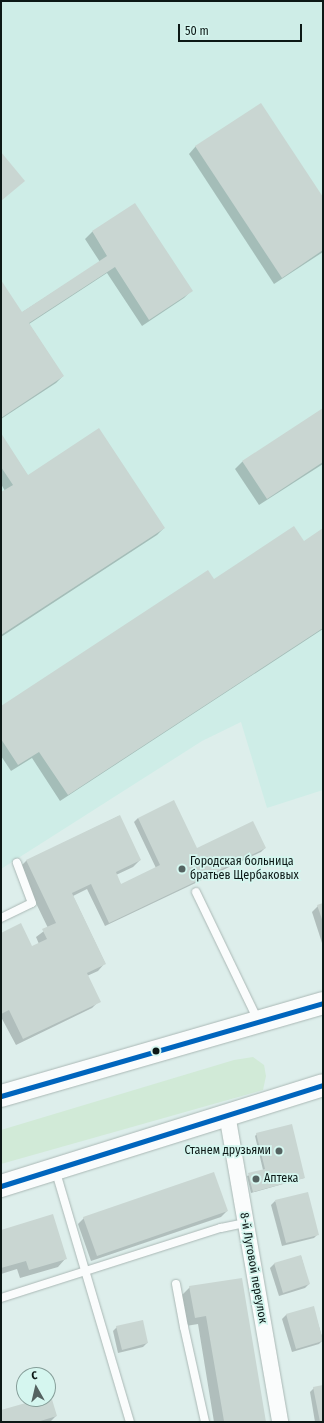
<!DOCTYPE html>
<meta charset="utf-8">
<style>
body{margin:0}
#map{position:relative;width:324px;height:1423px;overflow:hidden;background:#ddeeeb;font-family:"Fira Sans Condensed",sans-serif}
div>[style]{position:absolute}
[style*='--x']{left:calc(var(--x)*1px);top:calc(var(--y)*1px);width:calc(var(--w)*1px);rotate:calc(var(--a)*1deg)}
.built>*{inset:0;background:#ceede7}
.green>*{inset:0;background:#d1ead7}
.shadow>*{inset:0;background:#0003}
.building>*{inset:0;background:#c9d6d2}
.roads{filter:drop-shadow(0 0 1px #aab8b5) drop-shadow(0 0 1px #aab8b5)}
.service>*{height:8px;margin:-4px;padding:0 4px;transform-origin:4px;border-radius:4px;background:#fafcfc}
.minor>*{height:16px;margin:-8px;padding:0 8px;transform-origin:8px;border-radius:8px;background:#fafcfc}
.secondary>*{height:22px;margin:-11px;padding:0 11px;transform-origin:11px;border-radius:11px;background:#fafcfc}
.bus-1>*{height:5px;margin:-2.5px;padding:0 2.5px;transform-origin:2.5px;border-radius:2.5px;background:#0065bd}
.dots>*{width:11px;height:11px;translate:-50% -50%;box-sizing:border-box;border:2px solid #d5f6ef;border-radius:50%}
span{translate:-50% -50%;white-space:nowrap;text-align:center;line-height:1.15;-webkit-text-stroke:3.5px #d5f6ef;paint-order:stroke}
.poi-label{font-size:12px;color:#0c1816}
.left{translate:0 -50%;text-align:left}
.right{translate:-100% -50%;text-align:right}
.street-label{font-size:12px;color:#0c1816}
.frame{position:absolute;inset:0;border:2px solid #0c1816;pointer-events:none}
.north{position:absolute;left:16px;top:1367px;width:40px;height:40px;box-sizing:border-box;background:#d5f6ef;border:1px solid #859d98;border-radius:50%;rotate:352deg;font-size:11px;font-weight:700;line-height:16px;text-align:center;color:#0c1816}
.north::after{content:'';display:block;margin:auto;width:14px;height:18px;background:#556361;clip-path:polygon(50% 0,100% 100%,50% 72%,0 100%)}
.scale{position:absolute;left:178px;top:24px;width:124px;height:18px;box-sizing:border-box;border:2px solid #0c1816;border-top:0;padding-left:5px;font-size:12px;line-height:14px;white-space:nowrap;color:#0c1816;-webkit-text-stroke:3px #d5f6ef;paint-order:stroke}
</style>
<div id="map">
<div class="built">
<i style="clip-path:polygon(1px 1px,323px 1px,323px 790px,267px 808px,241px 722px,202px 741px,1px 869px)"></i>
</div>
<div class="green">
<i style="clip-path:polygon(253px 1057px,264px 1065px,266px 1076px,263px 1090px,1px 1164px,1px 1130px,234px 1060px)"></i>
</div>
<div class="shadow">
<i style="clip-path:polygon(196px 146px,323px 199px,323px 252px,274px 284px,189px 154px)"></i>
<i style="clip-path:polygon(134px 205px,191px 291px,184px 298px,142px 326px,107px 273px,29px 324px,63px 376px,56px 383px,1px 419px,1px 282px,21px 313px,100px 262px,85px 239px,92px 232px)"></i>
<i style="clip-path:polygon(323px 409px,323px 464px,259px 505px,235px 469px,242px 462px)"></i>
<i style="clip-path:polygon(1px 435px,28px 476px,164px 528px,157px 535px,1px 637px,1px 494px,5px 491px,1px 484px)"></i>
<i style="clip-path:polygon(323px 529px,323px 629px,60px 801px,32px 758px,11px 771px,1px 756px,1px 707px,214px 580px,304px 542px)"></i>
<i style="clip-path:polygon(119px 816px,140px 860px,133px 867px,116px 875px,121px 885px,156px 868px,134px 822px,138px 818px,196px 849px,265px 848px,261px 852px,105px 926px,87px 889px,73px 896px,105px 963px,98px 971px,87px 976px,99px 1001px,92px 1008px,16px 1045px,1px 1017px,1px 934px,32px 948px,39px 944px,36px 937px,48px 928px,19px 868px,26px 861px)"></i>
<i style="clip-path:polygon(323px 904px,323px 946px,312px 912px,318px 906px)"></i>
<i style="clip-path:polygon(257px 1134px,304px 1178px,251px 1193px,247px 1176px,263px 1170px,255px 1136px)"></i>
<i style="clip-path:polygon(275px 1201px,318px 1234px,314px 1238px,282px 1246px,271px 1205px)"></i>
<i style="clip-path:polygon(227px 1211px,221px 1217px,91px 1261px,78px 1224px,84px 1218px)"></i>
<i style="clip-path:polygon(1px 1231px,66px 1258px,58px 1267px,20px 1278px,17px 1269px,1px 1274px)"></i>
<i style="clip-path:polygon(301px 1256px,309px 1284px,305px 1288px,279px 1296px,270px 1268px,274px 1264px)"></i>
<i style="clip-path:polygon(241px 1279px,265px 1422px,214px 1422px,198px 1324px,186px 1326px,181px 1296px,190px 1287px)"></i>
<i style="clip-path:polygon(313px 1307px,323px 1340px,319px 1344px,292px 1352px,282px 1319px,286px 1315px)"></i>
<i style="clip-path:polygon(117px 1327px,147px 1343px,143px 1347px,118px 1353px,113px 1331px)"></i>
<i style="clip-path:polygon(323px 1386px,323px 1422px,315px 1422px,310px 1392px,314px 1388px)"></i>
<i style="clip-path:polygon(48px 1398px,56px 1416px,50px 1422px,1px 1422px,1px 1411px)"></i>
</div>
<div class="building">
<i style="clip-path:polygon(261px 103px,323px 197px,323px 250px,282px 278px,195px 146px)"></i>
<i style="clip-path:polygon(1px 152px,25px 181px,1px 201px)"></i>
<i style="clip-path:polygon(135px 203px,193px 291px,149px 320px,115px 267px,29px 323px,64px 376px,1px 418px,1px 280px,22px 312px,107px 256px,92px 231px)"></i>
<i style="clip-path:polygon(323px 408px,323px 462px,267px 499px,242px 461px)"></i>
<i style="clip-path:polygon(99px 428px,165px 528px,1px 635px,1px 492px,13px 485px,1px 467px,1px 433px,28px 475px)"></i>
<i style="clip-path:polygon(294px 526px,304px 541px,323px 528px,323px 628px,68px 795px,39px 752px,18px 765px,1px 739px,1px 706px,208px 570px,214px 579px)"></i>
<i style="clip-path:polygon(174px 800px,197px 848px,253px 821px,266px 848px,109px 923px,91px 884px,72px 893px,106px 964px,87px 973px,101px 1002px,23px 1039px,9px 1010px,1px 1014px,1px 933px,21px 923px,32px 946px,47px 939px,42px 929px,56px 923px,26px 860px,120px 815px,141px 860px,116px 872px,121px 884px,160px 865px,138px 818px)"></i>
<i style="clip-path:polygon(323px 903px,323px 922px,317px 905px)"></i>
<i style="clip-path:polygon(292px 1124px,305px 1178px,253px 1192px,248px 1173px,265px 1169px,256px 1133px)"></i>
<i style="clip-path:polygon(214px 1172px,228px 1211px,97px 1256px,83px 1217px)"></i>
<i style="clip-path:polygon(308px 1192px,319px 1235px,286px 1243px,275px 1200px)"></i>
<i style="clip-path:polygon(53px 1214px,67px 1259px,29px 1270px,26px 1261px,1px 1268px,1px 1230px)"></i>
<i style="clip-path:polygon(301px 1255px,310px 1284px,283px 1293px,274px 1263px)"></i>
<i style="clip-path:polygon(242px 1278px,266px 1422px,221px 1422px,224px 1421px,206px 1316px,195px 1318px,189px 1286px)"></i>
<i style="clip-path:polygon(314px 1306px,323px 1341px,296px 1349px,286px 1314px)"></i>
<i style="clip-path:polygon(143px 1320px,148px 1343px,122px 1350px,116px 1326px)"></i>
<i style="clip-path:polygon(323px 1385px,323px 1422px,320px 1422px,313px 1387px)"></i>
<i style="clip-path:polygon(51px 1396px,57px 1416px,37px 1422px,1px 1422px,1px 1410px,40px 1399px,48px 1399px,48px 1397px)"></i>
</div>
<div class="roads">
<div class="service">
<i style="--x:196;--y:892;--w:142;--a:64.2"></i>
<i style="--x:1;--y:918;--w:34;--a:-26"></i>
<i style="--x:32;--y:903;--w:43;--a:-110.6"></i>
<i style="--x:55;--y:1169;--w:264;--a:73.5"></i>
<i style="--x:176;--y:1284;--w:44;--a:79.5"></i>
<i style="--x:184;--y:1327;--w:97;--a:77.5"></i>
<i style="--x:1;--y:1298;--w:231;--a:-17.7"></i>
<i style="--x:221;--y:1228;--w:25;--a:-12"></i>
</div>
<div class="minor">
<i style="--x:227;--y:1114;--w:313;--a:80.2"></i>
</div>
<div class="secondary">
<i style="--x:1;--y:1096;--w:335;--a:-16.1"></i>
<i style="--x:1;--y:1186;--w:337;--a:-17.4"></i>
</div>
</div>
<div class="bus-1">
<i style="--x:1;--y:1096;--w:335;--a:-16.1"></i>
<i style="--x:1;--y:1186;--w:337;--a:-17.4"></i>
</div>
<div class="dots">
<i style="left:182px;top:869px;background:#556361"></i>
<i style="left:156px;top:1051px;background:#0c1816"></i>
<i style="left:279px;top:1151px;background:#556361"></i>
<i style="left:256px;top:1179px;background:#556361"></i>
</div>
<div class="poi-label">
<span class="left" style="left:190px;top:869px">Городская больница<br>братьев Щербаковых</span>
<span class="right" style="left:271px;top:1151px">Станем друзьями</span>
<span class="left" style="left:264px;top:1179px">Аптека</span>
</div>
<div class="street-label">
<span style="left:253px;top:1268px;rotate:80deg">8-й Луговой переулок</span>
</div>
<div class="frame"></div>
<div class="north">С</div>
<div class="scale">50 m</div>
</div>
